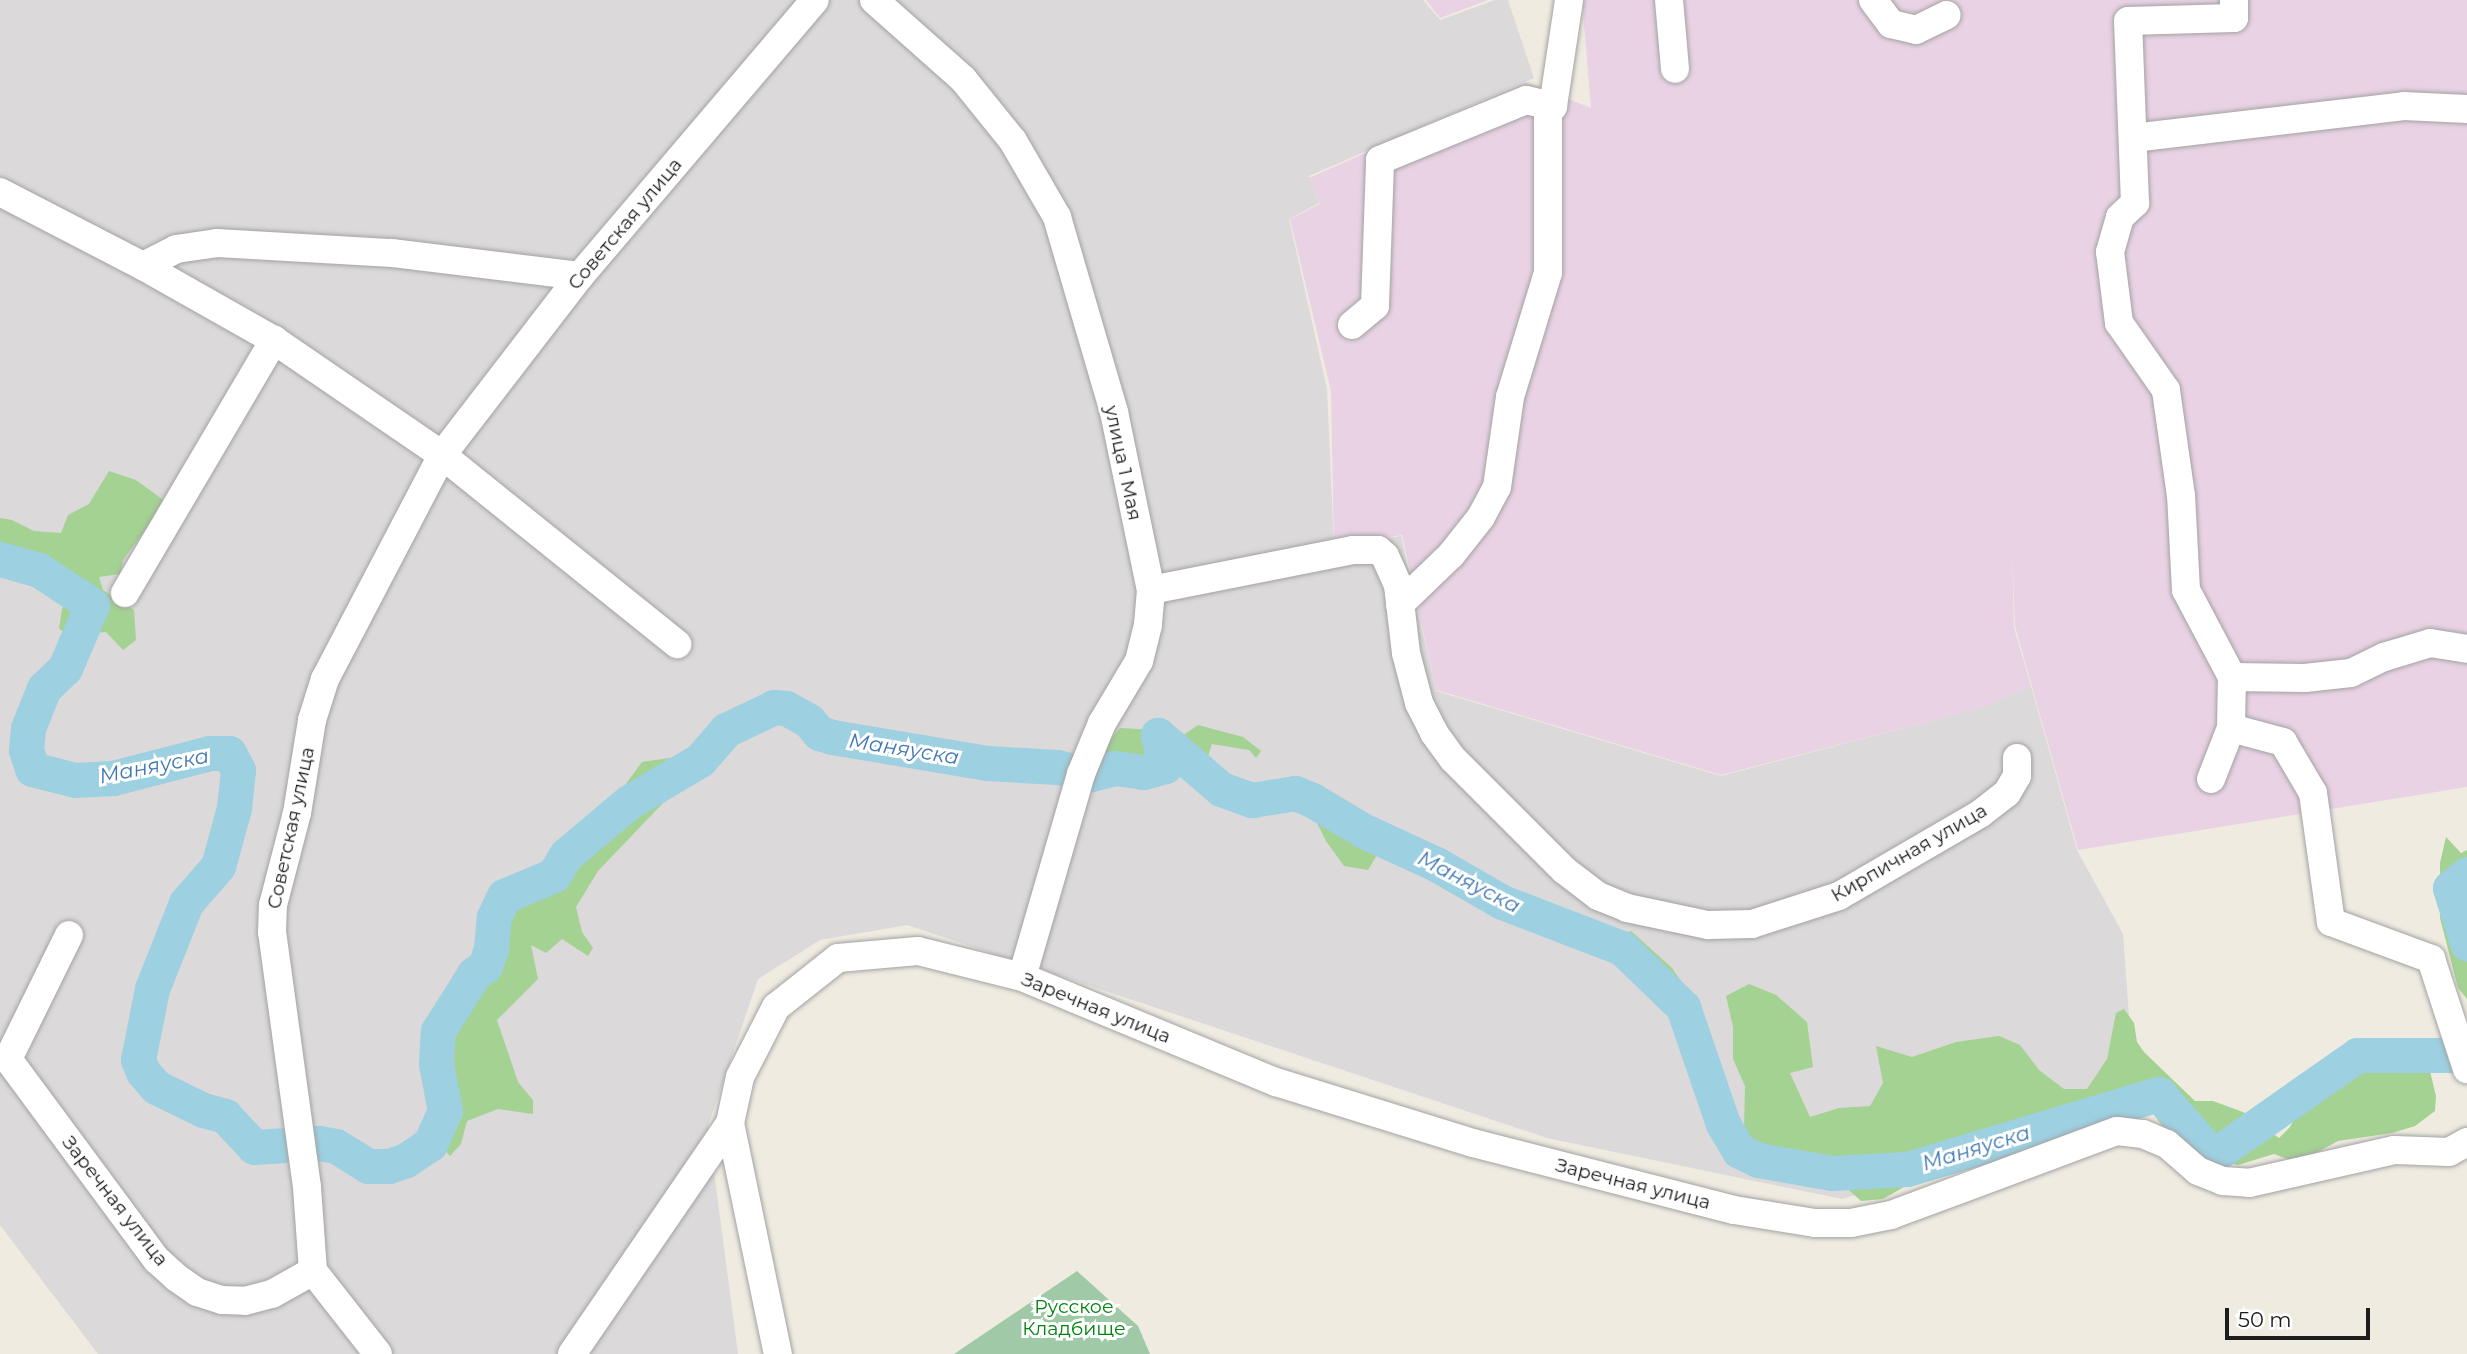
<!DOCTYPE html>
<meta charset="utf-8">
<style>
body{margin:0}
#map{position:relative;width:2467px;height:1354px;overflow:hidden;background:#efebe1;font-family:Montserrat,sans-serif}
div>[style]{position:absolute}
[style*='--x']{left:calc(var(--x)*1px);top:calc(var(--y)*1px);width:calc(var(--w)*1px);rotate:calc(var(--a)*1deg)}
.residential>*{inset:0;background:#dbd9d9}
.industrial>*{inset:0;background:#e9d2e4}
.forest>*{inset:0;background:#a4d292}
.cemetery>*{inset:0;background:#a0caa7}
.river>*{height:35px;margin:-17.5px;padding:0 17.5px;transform-origin:17.5px;border-radius:17.5px;background:#9dd0e1}
.roads{filter:drop-shadow(0 0 2px #a3a3a3) drop-shadow(0 0 2px #a3a3a3)}
.minor>*{height:28px;margin:-14px;padding:0 14px;transform-origin:14px;border-radius:14px;background:#fff}
span{translate:-50% -50%;white-space:nowrap;text-align:center;line-height:1.15;-webkit-text-stroke:6px #fff;paint-order:stroke}
.street-label{font-size:19px;color:#1c1c1c}
.park-label{font-size:19px;color:#02830f}
.water-label{font-size:21px;color:#4178b3;font-style:italic}
.scale{position:absolute;left:2225px;top:1308px;width:145px;height:32px;box-sizing:border-box;border:4px solid #1c1c1c;border-top:0;padding-left:9px;font-size:21px;line-height:24px;white-space:nowrap;color:#1c1c1c;-webkit-text-stroke:5px #fff;paint-order:stroke}
</style>
<div id="map">
<div class="residential">
<i style="clip-path:polygon(0 0,1423px 0,1440px 20px,1495px 0,1508px 0,1534px 78px,1309px 176px,1319px 203px,1289px 219px,1327px 389px,1334px 546px,1401px 536px,1436px 691px,1721px 776px,1980px 708px,2031px 686px,2077px 850px,2123px 934px,2136px 1113px,1842px 1199px,1547px 1138px,907px 925px,820px 940px,758px 979px,708px 1126px,738px 1354px,98px 1354px,0 1225px)"></i>
</div>
<div class="industrial">
<i style="clip-path:polygon(1426px 0,1488px 0,1440px 18px)"></i>
<i style="clip-path:polygon(1582px 0,2467px 0,2467px 787px,2078px 850px,2015px 626px,2012px 551px,2014px 628px,2031px 686px,1981px 708px,1721px 775px,1436px 690px,1402px 535px,1334px 546px,1331px 391px,1290px 219px,1320px 204px,1309px 178px,1526px 82px,1591px 108px)"></i>
</div>
<div class="forest">
<i style="clip-path:polygon(109px 471px,136px 480px,166px 502px,123px 560px,120px 574px,99px 577px,103px 590px,134px 610px,136px 640px,123px 650px,106px 632px,88px 634px,78px 639px,59px 629px,62px 609px,74px 591px,56px 579px,12px 575px,4px 557px,0 556px,0 518px,12px 520px,34px 531px,61px 533px,68px 515px,89px 504px)"></i>
<i style="clip-path:polygon(1198px 725px,1243px 737px,1261px 751px,1256px 758px,1249px 750px,1212px 744px,1208px 756px,1221px 775px,1173px 746px,1158px 747px,1167px 760px,1151px 766px,1105px 760px,1106px 745px,1120px 728px,1155px 730px,1179px 738px)"></i>
<i style="clip-path:polygon(676px 757px,705px 764px,710px 770px,699px 780px,663px 803px,598px 871px,576px 907px,582px 932px,593px 948px,588px 956px,562px 939px,546px 953px,531px 945px,538px 979px,497px 1020px,518px 1082px,533px 1100px,533px 1114px,498px 1109px,467px 1121px,461px 1144px,450px 1156px,434px 1137px,451px 1104px,443px 1053px,448px 1027px,501px 908px,623px 788px,642px 762px)"></i>
<i style="clip-path:polygon(1332px 804px,1360px 811px,1389px 835px,1368px 870px,1344px 866px,1326px 841px,1317px 823px)"></i>
<i style="clip-path:polygon(2446px 837px,2461px 853px,2467px 850px,2467px 999px,2458px 988px,2440px 918px,2440px 863px)"></i>
<i style="clip-path:polygon(1631px 931px,1672px 968px,1698px 1006px,1744px 1131px,1745px 1086px,1733px 1059px,1733px 1027px,1726px 996px,1749px 984px,1776px 995px,1807px 1022px,1813px 1067px,1790px 1073px,1810px 1117px,1839px 1108px,1870px 1106px,1883px 1083px,1876px 1046px,1912px 1057px,1956px 1042px,1999px 1036px,2020px 1045px,2039px 1070px,2064px 1089px,2087px 1089px,2107px 1059px,2116px 1013px,2124px 1009px,2134px 1023px,2137px 1042px,2144px 1052px,2195px 1101px,2213px 1101px,2243px 1112px,2279px 1138px,2290px 1127px,2302px 1105px,2339px 1084px,2356px 1061px,2401px 1046px,2416px 1048px,2429px 1067px,2436px 1096px,2435px 1111px,2415px 1126px,2392px 1133px,2338px 1141px,2316px 1153px,2290px 1160px,2274px 1154px,2238px 1165px,2201px 1157px,2165px 1130px,2152px 1112px,2126px 1109px,2034px 1152px,1946px 1163px,1883px 1199px,1861px 1201px,1834px 1177px,1779px 1169px,1726px 1139px,1704px 1104px,1697px 1062px,1640px 972px,1615px 940px)"></i>
</div>
<div class="cemetery">
<i style="clip-path:polygon(1077px 1271px,1138px 1326px,1150px 1354px,954px 1354px)"></i>
</div>
<div class="river">
<i style="--x:0;--y:559;--w:41;--a:15.8"></i>
<i style="--x:39;--y:570;--w:64;--a:33.4"></i>
<i style="--x:92;--y:605;--w:69;--a:113.2"></i>
<i style="--x:65;--y:668;--w:29;--a:136"></i>
<i style="--x:44;--y:688;--w:43;--a:111.8"></i>
<i style="--x:28;--y:728;--w:22;--a:95"></i>
<i style="--x:26;--y:750;--w:20;--a:72"></i>
<i style="--x:32;--y:769;--w:44;--a:14.3"></i>
<i style="--x:75;--y:780;--w:38;--a:-3"></i>
<i style="--x:113;--y:778;--w:100;--a:-14.5"></i>
<i style="--x:210;--y:753;--w:19;--a:0"></i>
<i style="--x:229;--y:753;--w:19;--a:62"></i>
<i style="--x:238;--y:770;--w:38;--a:96"></i>
<i style="--x:234;--y:808;--w:60;--a:105.4"></i>
<i style="--x:218;--y:866;--w:49;--a:130.9"></i>
<i style="--x:186;--y:903;--w:92;--a:111.6"></i>
<i style="--x:152;--y:989;--w:72;--a:101.2"></i>
<i style="--x:138;--y:1060;--w:13;--a:67"></i>
<i style="--x:143;--y:1072;--w:20;--a:49"></i>
<i style="--x:156;--y:1087;--w:52;--a:26.1"></i>
<i style="--x:203;--y:1110;--w:23;--a:15"></i>
<i style="--x:225;--y:1116;--w:42;--a:46.9"></i>
<i style="--x:254;--y:1147;--w:65;--a:-3.5"></i>
<i style="--x:319;--y:1143;--w:17;--a:10"></i>
<i style="--x:336;--y:1146;--w:38;--a:32"></i>
<i style="--x:368;--y:1166;--w:21;--a:0"></i>
<i style="--x:389;--y:1166;--w:18;--a:-19"></i>
<i style="--x:406;--y:1160;--w:29;--a:-34"></i>
<i style="--x:430;--y:1144;--w:36;--a:-66"></i>
<i style="--x:445;--y:1111;--w:48;--a:-100.8"></i>
<i style="--x:436;--y:1064;--w:33;--a:-87"></i>
<i style="--x:438;--y:1031;--w:67;--a:-57.7"></i>
<i style="--x:474;--y:974;--w:14;--a:-36"></i>
<i style="--x:485;--y:966;--w:18;--a:-71"></i>
<i style="--x:491;--y:949;--w:32;--a:-85"></i>
<i style="--x:494;--y:917;--w:23;--a:-65"></i>
<i style="--x:504;--y:896;--w:54;--a:-22.8"></i>
<i style="--x:554;--y:875;--w:23;--a:-59"></i>
<i style="--x:566;--y:855;--w:82;--a:-40.1"></i>
<i style="--x:629;--y:802;--w:82;--a:-30.6"></i>
<i style="--x:700;--y:760;--w:40;--a:-49"></i>
<i style="--x:726;--y:730;--w:53;--a:-25.6"></i>
<i style="--x:774;--y:707;--w:12;--a:5"></i>
<i style="--x:786;--y:708;--w:26;--a:29"></i>
<i style="--x:809;--y:721;--w:16;--a:50"></i>
<i style="--x:819;--y:733;--w:14;--a:17"></i>
<i style="--x:832;--y:737;--w:157;--a:9.5"></i>
<i style="--x:987;--y:763;--w:70;--a:3.3"></i>
<i style="--x:1057;--y:767;--w:35;--a:12"></i>
<i style="--x:1091;--y:774;--w:25;--a:-14"></i>
<i style="--x:1115;--y:768;--w:28;--a:8"></i>
<i style="--x:1143;--y:772;--w:23;--a:-15"></i>
<i style="--x:1165;--y:766;--w:32;--a:-103"></i>
<i style="--x:1158;--y:735;--w:83;--a:40.6"></i>
<i style="--x:1221;--y:789;--w:33;--a:20"></i>
<i style="--x:1252;--y:800;--w:44;--a:-9.2"></i>
<i style="--x:1295;--y:793;--w:18;--a:22"></i>
<i style="--x:1312;--y:800;--w:61;--a:30.8"></i>
<i style="--x:1364;--y:831;--w:79;--a:24.6"></i>
<i style="--x:1436;--y:864;--w:76;--a:29.9"></i>
<i style="--x:1502;--y:902;--w:129;--a:21"></i>
<i style="--x:1622;--y:948;--w:85;--a:44"></i>
<i style="--x:1683;--y:1007;--w:124;--a:71.1"></i>
<i style="--x:1723;--y:1124;--w:31;--a:59"></i>
<i style="--x:1739;--y:1151;--w:21;--a:25"></i>
<i style="--x:1758;--y:1160;--w:75;--a:10"></i>
<i style="--x:1832;--y:1173;--w:75;--a:-3.1"></i>
<i style="--x:1907;--y:1169;--w:263;--a:-16.6"></i>
<i style="--x:2159;--y:1094;--w:82;--a:48.9"></i>
<i style="--x:2213;--y:1156;--w:176;--a:-35"></i>
<i style="--x:2357;--y:1055;--w:110;--a:0"></i>
<i style="--x:2467;--y:874;--w:22;--a:141"></i>
<i style="--x:2450;--y:888;--w:58;--a:72.8"></i>
</div>
<div class="roads">
<div class="minor">
<i style="--x:874;--y:0;--w:119;--a:41.6"></i>
<i style="--x:963;--y:79;--w:80;--a:51.1"></i>
<i style="--x:1013;--y:141;--w:88;--a:59.9"></i>
<i style="--x:1057;--y:217;--w:203;--a:73.7"></i>
<i style="--x:1114;--y:412;--w:182;--a:78.3"></i>
<i style="--x:1151;--y:590;--w:35;--a:95"></i>
<i style="--x:1148;--y:625;--w:37;--a:104"></i>
<i style="--x:1139;--y:661;--w:72;--a:120.8"></i>
<i style="--x:1102;--y:723;--w:55;--a:112.4"></i>
<i style="--x:1081;--y:774;--w:211;--a:106.2"></i>
<i style="--x:1669;--y:0;--w:69;--a:85"></i>
<i style="--x:1873;--y:0;--w:30;--a:53"></i>
<i style="--x:1891;--y:24;--w:26;--a:13"></i>
<i style="--x:1916;--y:30;--w:34;--a:-26"></i>
<i style="--x:2133;--y:138;--w:273;--a:-6.7"></i>
<i style="--x:2404;--y:106;--w:63;--a:2.7"></i>
<i style="--x:0;--y:192;--w:161;--a:27.4"></i>
<i style="--x:143;--y:266;--w:150;--a:29.5"></i>
<i style="--x:274;--y:340;--w:204;--a:34.4"></i>
<i style="--x:442;--y:455;--w:302;--a:38.8"></i>
<i style="--x:143;--y:266;--w:37;--a:-27"></i>
<i style="--x:176;--y:249;--w:41;--a:-8.3"></i>
<i style="--x:217;--y:243;--w:176;--a:3.3"></i>
<i style="--x:393;--y:253;--w:188;--a:7"></i>
<i style="--x:1352;--y:325;--w:30;--a:-40"></i>
<i style="--x:1375;--y:306;--w:146;--a:-88"></i>
<i style="--x:1380;--y:160;--w:158;--a:-22.3"></i>
<i style="--x:1526;--y:100;--w:28;--a:13"></i>
<i style="--x:1151;--y:590;--w:206;--a:-11.2"></i>
<i style="--x:1353;--y:550;--w:25;--a:0"></i>
<i style="--x:1378;--y:550;--w:9;--a:41"></i>
<i style="--x:1385;--y:556;--w:32;--a:66"></i>
<i style="--x:1398;--y:585;--w:68;--a:83.3"></i>
<i style="--x:1406;--y:653;--w:52;--a:75.4"></i>
<i style="--x:1419;--y:703;--w:34;--a:63"></i>
<i style="--x:1434;--y:733;--w:32;--a:54"></i>
<i style="--x:1453;--y:759;--w:157;--a:45"></i>
<i style="--x:1564;--y:870;--w:43;--a:37.4"></i>
<i style="--x:1598;--y:896;--w:31;--a:22"></i>
<i style="--x:1627;--y:908;--w:83;--a:11.9"></i>
<i style="--x:1708;--y:925;--w:44;--a:-1.3"></i>
<i style="--x:1752;--y:924;--w:91;--a:-17.8"></i>
<i style="--x:1839;--y:896;--w:163;--a:-30.2"></i>
<i style="--x:1980;--y:814;--w:34;--a:-38"></i>
<i style="--x:2007;--y:793;--w:20;--a:-60"></i>
<i style="--x:2017;--y:776;--w:18;--a:-90"></i>
<i style="--x:125;--y:593;--w:294;--a:-59.5"></i>
<i style="--x:1400;--y:604;--w:71;--a:-43.9"></i>
<i style="--x:1451;--y:555;--w:48;--a:-51.7"></i>
<i style="--x:1481;--y:517;--w:34;--a:-62"></i>
<i style="--x:1497;--y:487;--w:91;--a:-81.8"></i>
<i style="--x:1510;--y:397;--w:130;--a:-73"></i>
<i style="--x:1548;--y:273;--w:159;--a:-90"></i>
<i style="--x:1548;--y:114;--w:9;--a:-58"></i>
<i style="--x:1553;--y:106;--w:107;--a:-81.4"></i>
<i style="--x:2232;--y:677;--w:98;--a:-117.9"></i>
<i style="--x:2186;--y:590;--w:94;--a:-93"></i>
<i style="--x:2181;--y:496;--w:107;--a:-98.1"></i>
<i style="--x:2166;--y:390;--w:82;--a:-125"></i>
<i style="--x:2119;--y:323;--w:72;--a:-97.2"></i>
<i style="--x:2110;--y:252;--w:36;--a:-74"></i>
<i style="--x:2120;--y:217;--w:21;--a:-43"></i>
<i style="--x:2135;--y:203;--w:182;--a:-92.2"></i>
<i style="--x:2128;--y:21;--w:106;--a:-1.6"></i>
<i style="--x:2234;--y:18;--w:18;--a:-90"></i>
<i style="--x:2231;--y:728;--w:54;--a:15.1"></i>
<i style="--x:2283;--y:742;--w:59;--a:59.5"></i>
<i style="--x:2313;--y:793;--w:130;--a:82.1"></i>
<i style="--x:2331;--y:922;--w:107;--a:20.3"></i>
<i style="--x:2431;--y:959;--w:116;--a:71.9"></i>
<i style="--x:2211;--y:779;--w:55;--a:-68.6"></i>
<i style="--x:2231;--y:728;--w:51;--a:-88.9"></i>
<i style="--x:2232;--y:677;--w:73;--a:0.8"></i>
<i style="--x:2305;--y:678;--w:46;--a:-6.2"></i>
<i style="--x:2351;--y:673;--w:37;--a:-26"></i>
<i style="--x:2384;--y:657;--w:48;--a:-16.9"></i>
<i style="--x:2430;--y:643;--w:37;--a:9"></i>
<i style="--x:0;--y:1058;--w:8;--a:7"></i>
<i style="--x:8;--y:1059;--w:250;--a:53.5"></i>
<i style="--x:157;--y:1260;--w:27;--a:42"></i>
<i style="--x:177;--y:1278;--w:24;--a:35"></i>
<i style="--x:197;--y:1292;--w:26;--a:18"></i>
<i style="--x:222;--y:1300;--w:23;--a:2"></i>
<i style="--x:245;--y:1301;--w:28;--a:-15"></i>
<i style="--x:272;--y:1294;--w:47;--a:-29.3"></i>
<i style="--x:313;--y:1271;--w:105;--a:51.9"></i>
<i style="--x:8;--y:1059;--w:138;--a:-63.8"></i>
<i style="--x:730;--y:1123;--w:236;--a:78.3"></i>
<i style="--x:313;--y:1271;--w:84;--a:-94.1"></i>
<i style="--x:307;--y:1187;--w:257;--a:-97.8"></i>
<i style="--x:272;--y:932;--w:27;--a:-88"></i>
<i style="--x:273;--y:905;--w:95;--a:-75.4"></i>
<i style="--x:297;--y:813;--w:94;--a:-80.8"></i>
<i style="--x:312;--y:720;--w:43;--a:-72.4"></i>
<i style="--x:325;--y:679;--w:253;--a:-62.4"></i>
<i style="--x:442;--y:455;--w:226;--a:-52.4"></i>
<i style="--x:580;--y:276;--w:362;--a:-49.6"></i>
<i style="--x:572;--y:1354;--w:280;--a:-55.6"></i>
<i style="--x:730;--y:1123;--w:47;--a:-77.7"></i>
<i style="--x:740;--y:1077;--w:79;--a:-62.8"></i>
<i style="--x:776;--y:1007;--w:79;--a:-38.3"></i>
<i style="--x:838;--y:958;--w:80;--a:-5"></i>
<i style="--x:918;--y:951;--w:107;--a:14"></i>
<i style="--x:1022;--y:977;--w:275;--a:22.5"></i>
<i style="--x:1276;--y:1082;--w:206;--a:17.2"></i>
<i style="--x:1473;--y:1143;--w:269;--a:14.4"></i>
<i style="--x:1734;--y:1210;--w:82;--a:9.1"></i>
<i style="--x:1815;--y:1223;--w:36;--a:0"></i>
<i style="--x:1851;--y:1223;--w:41;--a:-11.3"></i>
<i style="--x:1891;--y:1215;--w:241;--a:-20.4"></i>
<i style="--x:2117;--y:1131;--w:26;--a:7"></i>
<i style="--x:2143;--y:1134;--w:26;--a:23"></i>
<i style="--x:2167;--y:1144;--w:41;--a:41.1"></i>
<i style="--x:2198;--y:1171;--w:27;--a:22"></i>
<i style="--x:2223;--y:1181;--w:26;--a:4"></i>
<i style="--x:2249;--y:1183;--w:149;--a:-12.8"></i>
<i style="--x:2394;--y:1150;--w:55;--a:2.1"></i>
<i style="--x:2449;--y:1152;--w:21;--a:-29"></i>
</div>
</div>
<div class="street-label">
<span style="left:625px;top:224px;rotate:-50deg">Советская улица</span>
<span style="left:1123px;top:463px;rotate:78deg">улица 1 Мая</span>
<span style="left:291px;top:828px;rotate:-78deg">Советская улица</span>
<span style="left:1909px;top:853px;rotate:-30deg">Кирпичная улица</span>
<span style="left:1096px;top:1008px;rotate:22deg">Заречная улица</span>
<span style="left:1633px;top:1184px;rotate:14deg">Заречная улица</span>
<span style="left:115px;top:1201px;rotate:52deg">Заречная улица</span>
</div>
<div class="park-label">
<span style="left:1074px;top:1318px">Русское<br>Кладбище</span>
</div>
<div class="water-label">
<span style="left:904px;top:749px;rotate:9deg">Маняуска</span>
<span style="left:154px;top:766px;rotate:-11deg">Маняуска</span>
<span style="left:1469px;top:882px;rotate:27deg">Маняуска</span>
<span style="left:1976px;top:1148px;rotate:-17deg">Маняуска</span>
</div>
<div class="scale">50 m</div>
</div>
